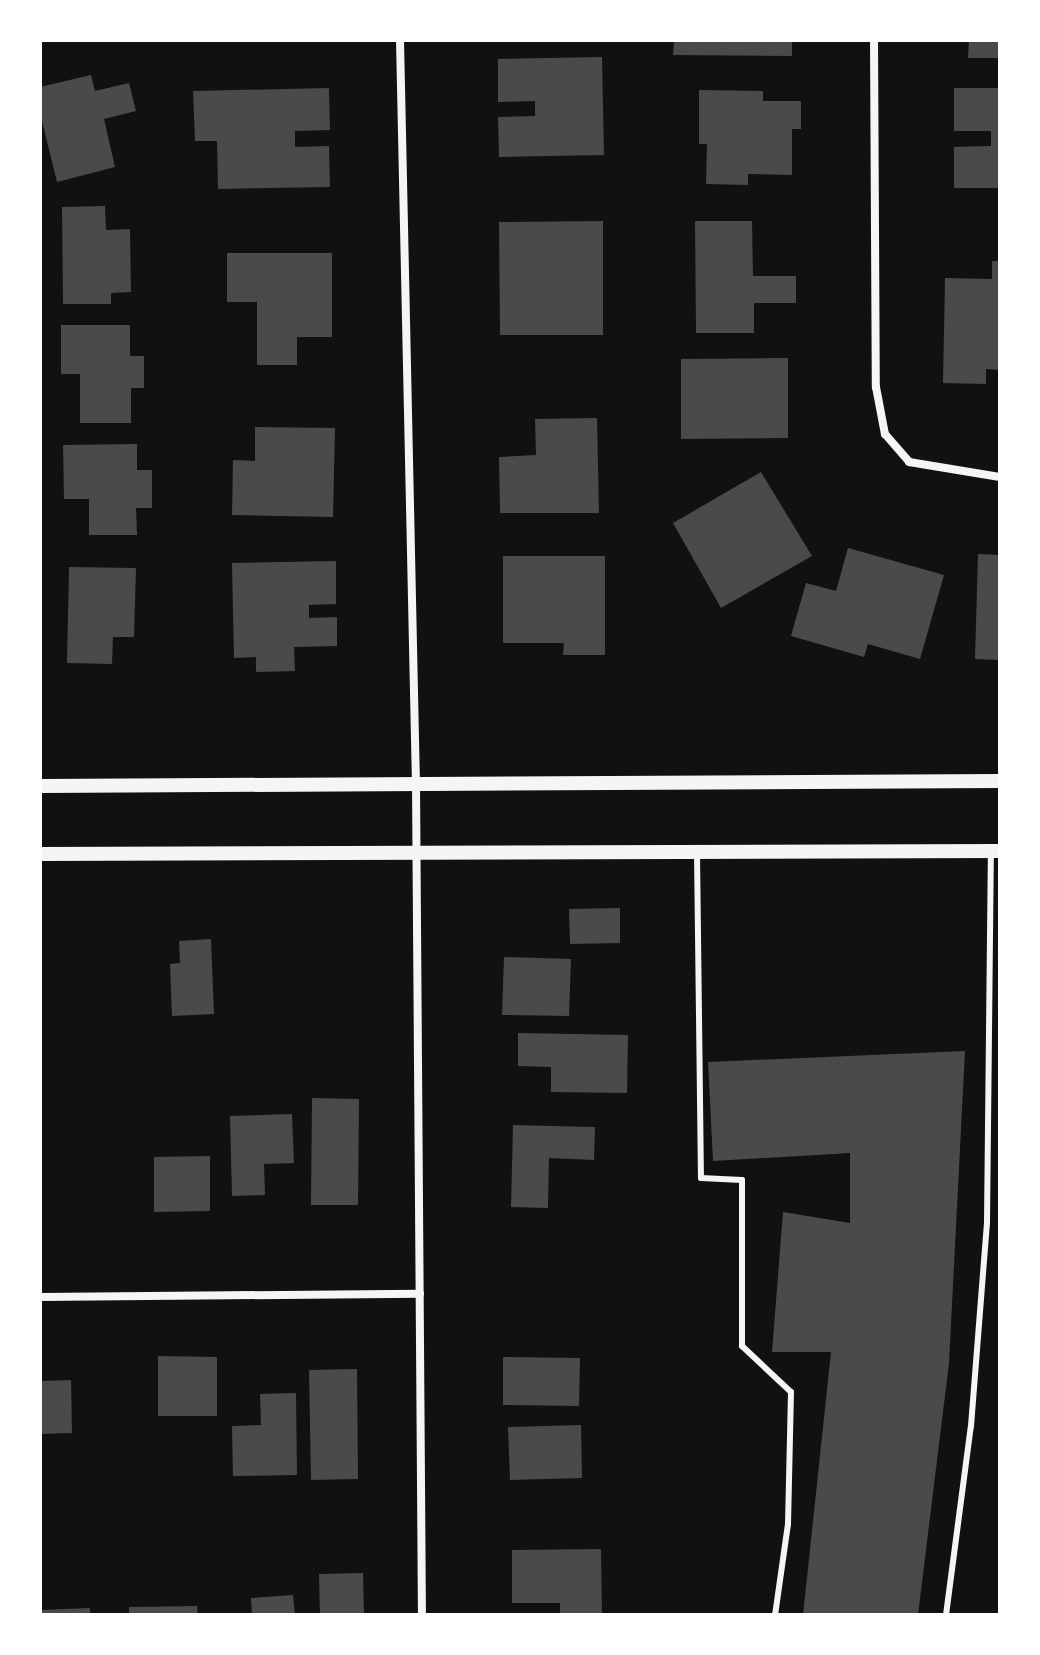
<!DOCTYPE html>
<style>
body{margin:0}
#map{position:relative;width:1040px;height:1655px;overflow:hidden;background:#111;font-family:Lato,sans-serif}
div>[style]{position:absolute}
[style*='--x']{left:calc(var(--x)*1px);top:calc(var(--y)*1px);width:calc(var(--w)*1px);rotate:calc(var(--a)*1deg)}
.building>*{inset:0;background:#4a4a4a}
.service>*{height:6px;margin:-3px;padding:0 3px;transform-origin:3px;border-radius:3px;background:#f5f5f5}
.minor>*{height:8px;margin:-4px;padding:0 4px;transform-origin:4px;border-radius:4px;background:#f5f5f5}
.tertiary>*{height:14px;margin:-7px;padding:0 7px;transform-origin:7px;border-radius:7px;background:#f5f5f5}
span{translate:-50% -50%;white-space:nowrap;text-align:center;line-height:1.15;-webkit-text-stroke:8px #fff;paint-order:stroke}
.frame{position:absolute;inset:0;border:42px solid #fff;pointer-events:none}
</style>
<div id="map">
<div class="building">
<i style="clip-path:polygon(674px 40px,792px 40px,792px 56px,673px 55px)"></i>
<i style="clip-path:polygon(969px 40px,1000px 40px,1000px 58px,968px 58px)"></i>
<i style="clip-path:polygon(602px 57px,604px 155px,499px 157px,498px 117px,535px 116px,535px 101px,498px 102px,498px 59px)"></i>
<i style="clip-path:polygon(91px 75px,95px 91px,129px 83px,136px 111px,104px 119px,115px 167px,57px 182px,40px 113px,40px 87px)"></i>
<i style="clip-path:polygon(329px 88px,330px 130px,295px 131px,295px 147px,329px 146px,330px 187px,218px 189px,217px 141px,195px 141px,193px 91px)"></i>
<i style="clip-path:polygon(954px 88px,1000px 88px,1000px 188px,954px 188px,954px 147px,991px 146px,991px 131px,954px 131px)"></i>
<i style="clip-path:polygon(699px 90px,763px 91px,763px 101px,801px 101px,801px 129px,792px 129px,792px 175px,748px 174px,748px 185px,706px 184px,707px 144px,699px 144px)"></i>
<i style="clip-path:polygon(105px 206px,106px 230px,130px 229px,131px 292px,111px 293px,111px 304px,63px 304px,62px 207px)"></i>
<i style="clip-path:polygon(603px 221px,603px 335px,500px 335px,499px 222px)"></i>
<i style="clip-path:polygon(695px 221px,752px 221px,753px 276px,796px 276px,796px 303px,754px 303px,754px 333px,696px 333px)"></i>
<i style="clip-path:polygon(227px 253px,332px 253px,332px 337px,297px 337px,297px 365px,257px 365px,257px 302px,227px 302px)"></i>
<i style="clip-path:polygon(992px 261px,1000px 261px,1000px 370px,986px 369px,986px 384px,943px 383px,945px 278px,992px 279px)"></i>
<i style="clip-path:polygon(61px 325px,130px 325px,130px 356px,144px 356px,144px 388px,131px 388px,131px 423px,80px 423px,80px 374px,61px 374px)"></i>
<i style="clip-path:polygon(788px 358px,788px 438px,681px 439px,681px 359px)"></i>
<i style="clip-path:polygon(597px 418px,599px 513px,500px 513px,499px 457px,536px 455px,535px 419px)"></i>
<i style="clip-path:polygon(255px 427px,335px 428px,333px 517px,232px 515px,233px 460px,255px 461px)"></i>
<i style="clip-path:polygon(137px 444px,137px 470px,152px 470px,152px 508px,136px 508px,137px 535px,89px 535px,89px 499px,64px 499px,63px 445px)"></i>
<i style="clip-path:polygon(761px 472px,812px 556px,721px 608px,673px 523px)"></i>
<i style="clip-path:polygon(848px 548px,944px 575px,920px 659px,868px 644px,864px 657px,791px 636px,806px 583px,836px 591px)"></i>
<i style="clip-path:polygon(978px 554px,1000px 555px,1000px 660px,975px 659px)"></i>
<i style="clip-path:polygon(503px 556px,605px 556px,605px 655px,563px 655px,564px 643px,503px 643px)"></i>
<i style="clip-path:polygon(336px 561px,336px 604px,309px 605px,309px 618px,337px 617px,337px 646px,294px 647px,295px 671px,256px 672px,256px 657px,234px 658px,232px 563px)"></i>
<i style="clip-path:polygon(69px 567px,136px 568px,134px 637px,113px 637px,112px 664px,67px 663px)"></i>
<i style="clip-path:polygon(620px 908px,620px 943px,570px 944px,569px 909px)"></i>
<i style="clip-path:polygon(211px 939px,214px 1014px,172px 1016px,170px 964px,180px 963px,179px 941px)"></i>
<i style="clip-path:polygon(504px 957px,571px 959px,569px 1016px,502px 1015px)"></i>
<i style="clip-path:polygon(518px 1033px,628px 1035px,627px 1093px,551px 1092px,551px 1067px,518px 1066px)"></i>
<i style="clip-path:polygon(965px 1051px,949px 1363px,918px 1615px,803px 1615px,831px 1352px,772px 1352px,783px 1212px,850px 1223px,850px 1153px,713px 1161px,708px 1062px)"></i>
<i style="clip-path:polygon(312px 1098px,359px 1099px,358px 1205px,311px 1205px)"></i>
<i style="clip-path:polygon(292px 1114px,294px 1163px,264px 1164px,265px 1195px,232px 1196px,230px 1116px)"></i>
<i style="clip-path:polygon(513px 1125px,595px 1127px,594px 1160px,549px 1158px,548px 1208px,511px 1207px)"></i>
<i style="clip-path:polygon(210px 1156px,210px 1211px,154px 1212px,154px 1157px)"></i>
<i style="clip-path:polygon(158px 1356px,217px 1357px,217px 1416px,158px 1416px)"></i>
<i style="clip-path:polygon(503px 1357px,580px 1358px,579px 1406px,503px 1405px)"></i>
<i style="clip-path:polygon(357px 1369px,358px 1479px,311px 1480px,309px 1370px)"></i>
<i style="clip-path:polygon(71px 1380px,72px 1433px,40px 1434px,40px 1381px)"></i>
<i style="clip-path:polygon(296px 1393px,297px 1475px,233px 1476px,232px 1426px,261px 1425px,260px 1394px)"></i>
<i style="clip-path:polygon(581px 1425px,582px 1478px,510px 1480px,508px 1427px)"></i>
<i style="clip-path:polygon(601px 1549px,602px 1615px,560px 1615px,560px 1603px,512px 1603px,512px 1550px)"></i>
<i style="clip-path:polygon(363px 1573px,364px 1615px,320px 1615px,319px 1574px)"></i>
<i style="clip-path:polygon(293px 1595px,295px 1615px,252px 1615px,251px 1598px)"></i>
<i style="clip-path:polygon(197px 1606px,198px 1615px,129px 1615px,129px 1607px)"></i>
<i style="clip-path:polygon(90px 1608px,90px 1615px,40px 1615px,40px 1610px)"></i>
</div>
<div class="service">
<i style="--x:697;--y:853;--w:325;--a:89.3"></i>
<i style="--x:701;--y:1178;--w:41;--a:2.8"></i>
<i style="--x:742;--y:1180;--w:166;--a:90"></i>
<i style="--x:742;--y:1346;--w:67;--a:43.2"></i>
<i style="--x:791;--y:1392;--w:132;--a:91.3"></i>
<i style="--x:788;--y:1524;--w:92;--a:98.1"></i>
<i style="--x:946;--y:1615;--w:191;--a:-82.5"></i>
<i style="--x:971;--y:1426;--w:204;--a:-85.5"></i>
<i style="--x:987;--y:1223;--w:370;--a:-89.4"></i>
</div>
<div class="minor">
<i style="--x:400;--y:40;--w:744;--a:88.77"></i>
<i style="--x:416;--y:784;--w:831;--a:89.59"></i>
<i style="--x:874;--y:40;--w:347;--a:89.7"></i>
<i style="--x:876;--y:387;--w:48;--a:79.2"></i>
<i style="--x:885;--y:434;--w:37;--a:49"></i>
<i style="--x:909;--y:462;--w:92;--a:9.4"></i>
<i style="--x:40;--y:1297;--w:380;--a:-0.5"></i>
</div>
<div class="tertiary">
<i style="--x:40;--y:786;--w:960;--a:-0.3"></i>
<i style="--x:40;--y:854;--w:960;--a:-0.18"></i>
</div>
<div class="frame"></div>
</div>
